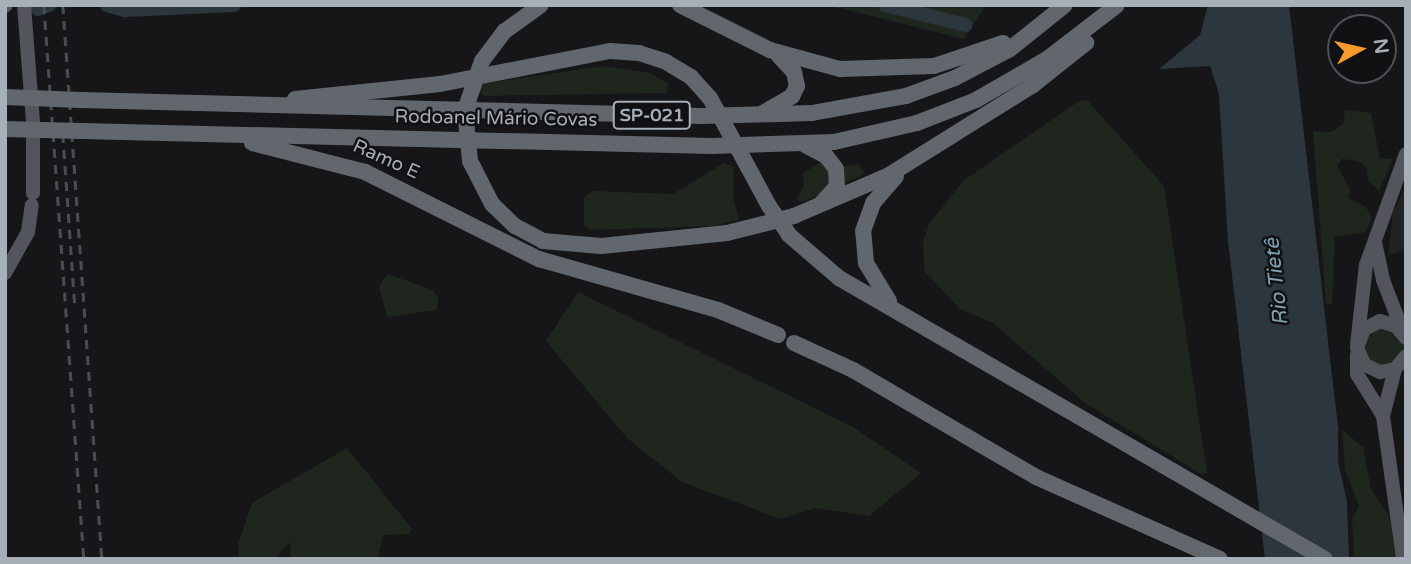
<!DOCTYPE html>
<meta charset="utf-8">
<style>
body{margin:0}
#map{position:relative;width:1411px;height:564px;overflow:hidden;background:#161618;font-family:"Varela Round",sans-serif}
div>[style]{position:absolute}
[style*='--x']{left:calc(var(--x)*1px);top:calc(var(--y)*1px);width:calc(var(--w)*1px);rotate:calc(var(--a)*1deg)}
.built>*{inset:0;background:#222225}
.green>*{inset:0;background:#1e261e}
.round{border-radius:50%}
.water>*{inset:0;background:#2b373c}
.river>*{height:14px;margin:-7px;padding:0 7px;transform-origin:7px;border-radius:7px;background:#2b373c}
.major>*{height:14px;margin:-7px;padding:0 7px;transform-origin:7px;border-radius:7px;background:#52565c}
.highway>*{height:16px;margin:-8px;padding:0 8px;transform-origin:8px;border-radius:8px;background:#62676e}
.rail>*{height:2.5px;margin-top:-1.25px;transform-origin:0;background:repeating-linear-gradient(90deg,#494d52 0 9px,transparent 0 16px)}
.highway-bridge>*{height:16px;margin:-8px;padding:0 8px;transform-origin:8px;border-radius:8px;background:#62676e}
span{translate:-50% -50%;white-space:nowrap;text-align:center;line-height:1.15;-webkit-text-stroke:5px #111113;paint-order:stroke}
.shield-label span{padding:2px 5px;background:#111113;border:2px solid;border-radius:5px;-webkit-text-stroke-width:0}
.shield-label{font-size:18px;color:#a7afb8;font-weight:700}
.street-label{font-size:19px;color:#a7afb8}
.water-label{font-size:21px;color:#7da1b5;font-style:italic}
.frame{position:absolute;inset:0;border:7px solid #a7afb8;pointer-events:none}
.north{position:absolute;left:1327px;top:14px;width:70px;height:70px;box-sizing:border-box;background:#111113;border:2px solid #4d5055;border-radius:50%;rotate:82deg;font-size:19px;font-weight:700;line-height:28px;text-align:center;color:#a7afb8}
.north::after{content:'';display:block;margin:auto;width:24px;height:32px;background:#f99b2c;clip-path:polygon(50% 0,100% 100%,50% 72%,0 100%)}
</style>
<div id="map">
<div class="built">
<i style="clip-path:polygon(1406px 186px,1406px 250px,1388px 255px,1393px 212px)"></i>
</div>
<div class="green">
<i style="clip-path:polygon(827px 5px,986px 5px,964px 39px)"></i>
<i style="clip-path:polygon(604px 66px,650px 73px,669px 84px,667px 93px,484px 96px,479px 91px,481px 84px)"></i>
<i style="clip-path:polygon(1087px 100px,1164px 186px,1207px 473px,1201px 474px,1085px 403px,993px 323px,960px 309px,925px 272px,923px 242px,929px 224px,963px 181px,1079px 101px)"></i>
<i style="clip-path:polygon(1345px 110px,1371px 113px,1380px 158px,1393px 159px,1379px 191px,1368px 181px,1367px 168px,1358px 161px,1342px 159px,1337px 165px,1350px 190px,1348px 198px,1366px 207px,1372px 218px,1366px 232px,1335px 237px,1332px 304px,1326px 304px,1313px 131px,1332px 132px,1343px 124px)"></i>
<i style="clip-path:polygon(724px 163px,734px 167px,733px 196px,739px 220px,712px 226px,589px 230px,584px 225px,584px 197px,593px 191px,673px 194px)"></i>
<i style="clip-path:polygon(819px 163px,841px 167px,859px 164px,865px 174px,802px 202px,797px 199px,804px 185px,803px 173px)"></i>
<i style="clip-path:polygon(388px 274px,433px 290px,439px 299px,436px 310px,387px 317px,379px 286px)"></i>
<i style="clip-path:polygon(578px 292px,853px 427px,921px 473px,869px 516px,815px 508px,781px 519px,682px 482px,627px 438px,546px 341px)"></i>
<i class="round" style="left:1366px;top:328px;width:38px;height:38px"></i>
<i style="clip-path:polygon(1342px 430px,1363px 447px,1371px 489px,1389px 515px,1396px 559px,1354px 556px,1352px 519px,1359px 506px,1345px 470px)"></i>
<i style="clip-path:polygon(347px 448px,412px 529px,409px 534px,383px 535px,378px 559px,291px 559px,290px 542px,274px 559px,239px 559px,238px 545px,252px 503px)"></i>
</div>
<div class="water">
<i style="clip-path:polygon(1208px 5px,1289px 5px,1338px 427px,1338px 462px,1347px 501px,1349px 559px,1265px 559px,1228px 241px,1219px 94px,1210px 66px,1159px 69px,1200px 35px)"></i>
</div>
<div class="river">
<i style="--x:107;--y:5;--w:19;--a:16"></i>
<i style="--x:125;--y:10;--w:109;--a:-2.6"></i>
<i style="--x:885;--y:5;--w:83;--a:13.9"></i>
<i style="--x:38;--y:9;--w:12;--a:-20"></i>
</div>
<div class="major">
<i style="--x:24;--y:5;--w:117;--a:85.6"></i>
<i style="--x:33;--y:122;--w:71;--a:90"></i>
<i style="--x:5;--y:6;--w:1;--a:-45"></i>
<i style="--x:1375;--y:242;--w:39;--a:78"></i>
<i style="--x:1383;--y:280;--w:56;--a:69"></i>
<i style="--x:5;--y:273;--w:47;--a:-60.7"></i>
<i style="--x:28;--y:232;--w:27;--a:-82"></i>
<i style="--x:1406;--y:338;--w:16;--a:-130"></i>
<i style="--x:1396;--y:326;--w:17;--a:-163"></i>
<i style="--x:1380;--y:321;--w:18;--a:153"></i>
<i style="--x:1364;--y:329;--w:20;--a:110"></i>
<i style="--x:1357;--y:348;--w:19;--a:65"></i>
<i style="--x:1365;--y:365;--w:17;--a:25"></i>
<i style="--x:1380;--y:372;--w:15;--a:-11"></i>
<i style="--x:1395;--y:369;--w:17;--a:-50"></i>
<i style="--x:1357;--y:345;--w:81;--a:-83.6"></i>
<i style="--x:1366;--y:265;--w:118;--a:-70.2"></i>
<i style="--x:1357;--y:355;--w:19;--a:90"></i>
<i style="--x:1357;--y:374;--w:49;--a:58.2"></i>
<i style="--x:1395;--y:369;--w:49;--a:104.3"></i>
<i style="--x:1383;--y:416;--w:144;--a:82"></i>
</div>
<div class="highway">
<i style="--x:680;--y:5;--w:101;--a:26.6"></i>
<i style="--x:770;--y:50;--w:73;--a:15.2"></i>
<i style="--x:840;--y:69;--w:94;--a:-1.8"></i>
<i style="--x:934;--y:66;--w:73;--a:-18.4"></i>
<i style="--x:482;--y:61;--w:38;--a:-53"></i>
<i style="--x:505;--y:31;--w:44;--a:-35.8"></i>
<i style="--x:295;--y:99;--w:146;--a:-5.9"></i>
<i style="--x:440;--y:84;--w:173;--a:-11"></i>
<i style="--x:610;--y:51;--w:29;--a:4"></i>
<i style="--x:639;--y:53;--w:28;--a:18"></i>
<i style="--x:666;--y:62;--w:29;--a:31"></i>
<i style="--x:691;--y:77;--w:28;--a:48"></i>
<i style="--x:81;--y:100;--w:620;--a:1.48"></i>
<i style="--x:701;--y:116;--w:111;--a:-1.5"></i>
<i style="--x:812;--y:113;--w:96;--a:-10.3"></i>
<i style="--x:906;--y:96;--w:52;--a:-20.2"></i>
<i style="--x:955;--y:78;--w:62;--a:-27.8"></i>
<i style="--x:1010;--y:49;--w:70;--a:-38.7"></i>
<i style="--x:763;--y:113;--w:34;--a:-30"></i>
<i style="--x:792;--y:96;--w:11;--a:-63"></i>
<i style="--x:797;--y:86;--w:14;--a:-102"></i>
<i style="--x:794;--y:72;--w:23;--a:-133"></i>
<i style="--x:82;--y:131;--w:630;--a:1.36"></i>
<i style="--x:712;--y:146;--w:122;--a:-1.9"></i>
<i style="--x:834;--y:142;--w:85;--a:-12.9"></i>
<i style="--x:917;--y:123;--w:63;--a:-21.3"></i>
<i style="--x:976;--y:100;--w:82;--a:-30"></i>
<i style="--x:1047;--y:59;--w:88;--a:-37.6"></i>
<i style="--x:252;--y:143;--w:117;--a:14.4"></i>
<i style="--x:365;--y:172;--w:195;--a:26.6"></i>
<i style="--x:539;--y:259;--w:186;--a:15.9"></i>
<i style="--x:718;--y:310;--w:65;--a:22.6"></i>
<i style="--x:805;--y:145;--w:24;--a:28"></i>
<i style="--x:826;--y:156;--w:16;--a:52"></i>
<i style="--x:836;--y:169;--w:17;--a:87"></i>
<i style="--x:837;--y:186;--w:24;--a:132"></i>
<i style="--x:470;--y:161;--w:48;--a:62.9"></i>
<i style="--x:492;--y:204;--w:32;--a:44"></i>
<i style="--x:515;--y:226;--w:32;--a:28"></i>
<i style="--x:543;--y:241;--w:58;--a:4.9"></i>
<i style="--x:601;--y:246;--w:127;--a:-5.9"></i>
<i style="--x:727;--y:233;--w:69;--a:-14.2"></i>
<i style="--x:794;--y:216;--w:103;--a:-23.3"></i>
<i style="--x:889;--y:175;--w:170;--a:-32"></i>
<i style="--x:1033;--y:85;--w:68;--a:-38.4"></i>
<i style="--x:748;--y:167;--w:44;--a:61.7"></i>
<i style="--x:789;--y:235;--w:66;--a:40.7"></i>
<i style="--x:839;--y:278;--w:561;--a:30.04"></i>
<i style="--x:889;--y:301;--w:44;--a:-121.2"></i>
<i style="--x:866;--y:263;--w:32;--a:-95"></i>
<i style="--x:863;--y:231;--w:30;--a:-70"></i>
<i style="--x:873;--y:203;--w:35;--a:-49"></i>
<i style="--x:794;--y:343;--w:65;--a:24.6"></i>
<i style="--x:853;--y:370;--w:212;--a:30.3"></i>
<i style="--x:1036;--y:477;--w:201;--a:24"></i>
</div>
<div class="rail">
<i style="--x:44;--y:5;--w:555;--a:85.87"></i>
<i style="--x:63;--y:5;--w:555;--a:85.97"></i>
<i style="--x:63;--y:134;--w:172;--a:86"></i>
</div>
<div class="highway-bridge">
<i style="--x:5;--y:97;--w:76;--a:2.3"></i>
<i style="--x:710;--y:98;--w:79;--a:61.2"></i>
<i style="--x:5;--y:129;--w:77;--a:1.5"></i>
<i style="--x:470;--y:161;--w:51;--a:-95.6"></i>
<i style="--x:465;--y:110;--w:52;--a:-70.9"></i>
<i style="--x:769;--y:206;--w:35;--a:55"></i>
</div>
<div class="shield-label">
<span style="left:652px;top:115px">SP-021</span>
</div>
<div class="street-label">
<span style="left:496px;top:119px;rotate:1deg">Rodoanel Mário Covas</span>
<span style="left:386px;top:160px;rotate:24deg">Ramo E</span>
</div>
<div class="water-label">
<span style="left:1277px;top:282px;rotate:-96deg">Rio Tietê</span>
</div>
<div class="frame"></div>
<div class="north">N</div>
</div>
